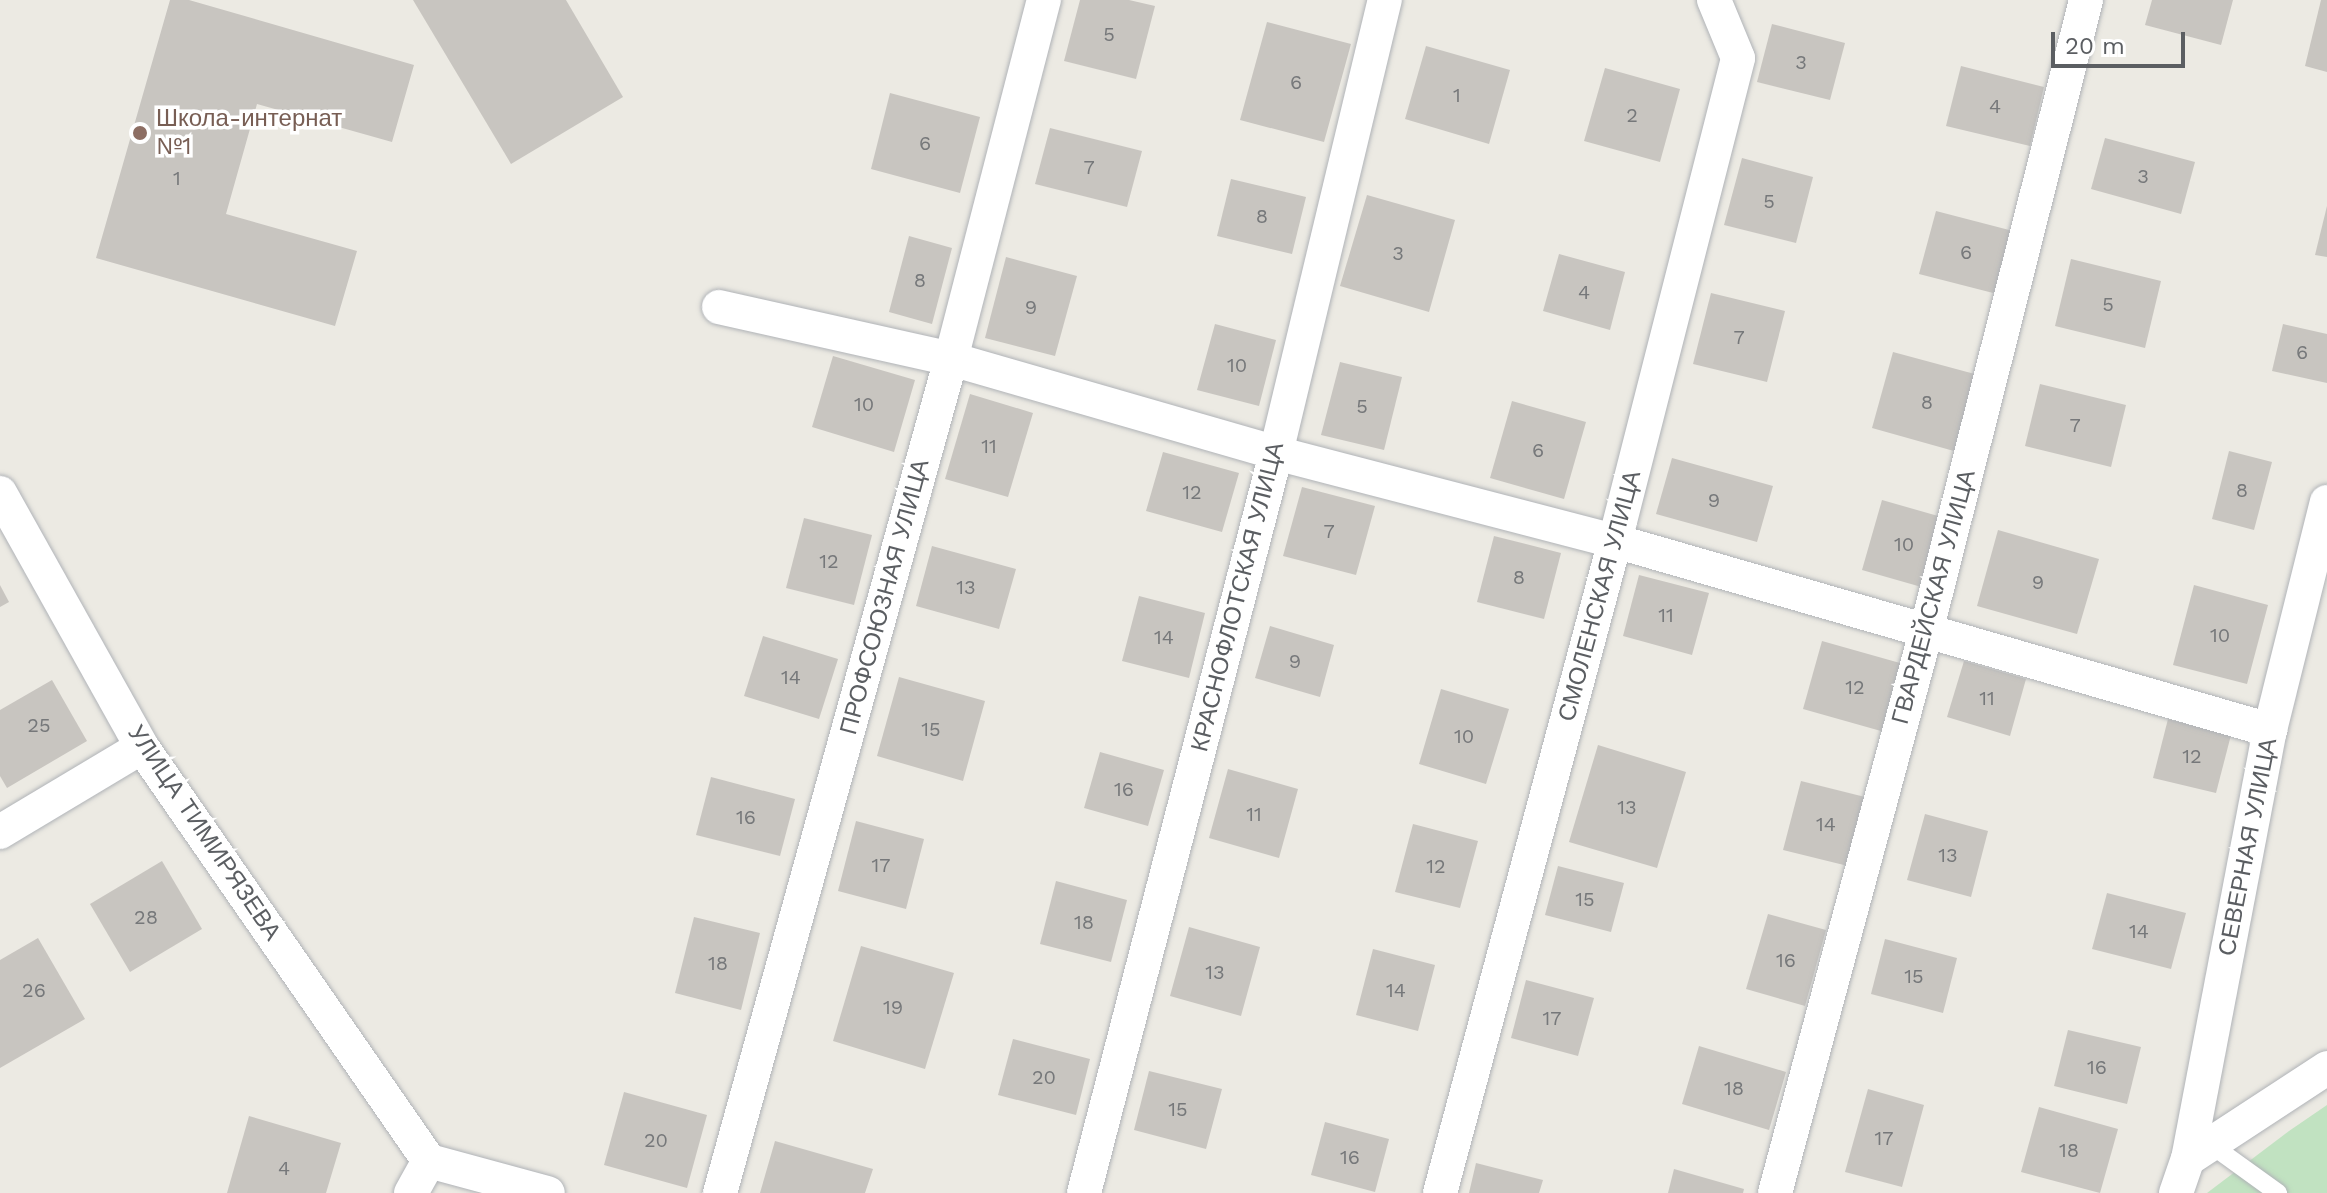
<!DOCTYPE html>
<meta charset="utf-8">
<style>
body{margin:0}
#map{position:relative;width:2327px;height:1193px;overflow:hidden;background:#eceae3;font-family:"Work Sans",sans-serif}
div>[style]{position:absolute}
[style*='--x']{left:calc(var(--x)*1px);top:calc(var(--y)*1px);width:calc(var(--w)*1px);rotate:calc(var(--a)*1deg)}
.green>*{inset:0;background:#c1e2c1}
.building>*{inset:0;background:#c8c5c0}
.roads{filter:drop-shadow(0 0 2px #b0b3b7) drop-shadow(0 0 2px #b0b3b7)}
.service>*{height:18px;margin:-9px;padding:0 9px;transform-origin:9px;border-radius:9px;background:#fff}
.minor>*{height:34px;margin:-17px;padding:0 17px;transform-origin:17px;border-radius:17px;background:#fff}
.dots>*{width:22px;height:22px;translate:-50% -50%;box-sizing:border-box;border:4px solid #fff;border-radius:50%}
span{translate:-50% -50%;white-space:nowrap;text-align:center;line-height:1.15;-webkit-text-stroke:7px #fff;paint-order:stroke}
.number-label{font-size:20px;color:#76787a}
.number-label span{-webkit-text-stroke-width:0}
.education-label{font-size:24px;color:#785e54}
.left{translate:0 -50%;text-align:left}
.street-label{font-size:24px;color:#5b5e62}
.scale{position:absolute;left:2051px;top:32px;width:134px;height:36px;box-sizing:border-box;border:4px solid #5b5e62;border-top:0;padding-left:10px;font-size:24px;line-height:28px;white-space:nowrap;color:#5b5e62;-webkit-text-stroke:6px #fff;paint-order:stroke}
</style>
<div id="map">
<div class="green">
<i style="clip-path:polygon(2327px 1105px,2327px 1193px,2207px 1193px,2289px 1131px)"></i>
</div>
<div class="building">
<i style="clip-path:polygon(170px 0,189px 0,414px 65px,392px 142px,257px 104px,226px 214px,357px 251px,335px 326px,96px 258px)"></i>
<i style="clip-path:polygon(413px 0,566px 0,623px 97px,511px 164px)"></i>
<i style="clip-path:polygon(1080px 0,1129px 0,1155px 6px,1136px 79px,1064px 61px)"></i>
<i style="clip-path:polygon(2152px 0,2233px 0,2221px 45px,2145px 25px)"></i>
<i style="clip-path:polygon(2321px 0,2327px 0,2327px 72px,2305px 66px)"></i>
<i style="clip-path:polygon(1267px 22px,1351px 44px,1324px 142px,1240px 120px)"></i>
<i style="clip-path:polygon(1772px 24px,1845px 43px,1830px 100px,1757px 82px)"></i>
<i style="clip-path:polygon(1426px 46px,1510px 70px,1489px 144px,1405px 119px)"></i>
<i style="clip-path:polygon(1961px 66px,2044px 87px,2030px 146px,1946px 126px)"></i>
<i style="clip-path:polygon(1605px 68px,1680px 89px,1660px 162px,1584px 141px)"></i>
<i style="clip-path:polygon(890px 93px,980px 117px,960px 193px,871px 169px)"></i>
<i style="clip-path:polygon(1050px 128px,1142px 151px,1127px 207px,1035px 184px)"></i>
<i style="clip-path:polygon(2105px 138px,2195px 162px,2181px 214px,2091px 189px)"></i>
<i style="clip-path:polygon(1742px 158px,1813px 177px,1796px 243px,1724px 225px)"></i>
<i style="clip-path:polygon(1231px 179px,1306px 197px,1292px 254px,1217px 236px)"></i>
<i style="clip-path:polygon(1367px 195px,1455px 220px,1429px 312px,1340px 286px)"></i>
<i style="clip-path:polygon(2327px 206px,2327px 257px,2315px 255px)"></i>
<i style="clip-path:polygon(1936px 211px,2013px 231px,1997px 294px,1919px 274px)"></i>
<i style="clip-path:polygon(909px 236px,952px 248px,932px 324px,889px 312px)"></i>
<i style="clip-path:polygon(1559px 254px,1625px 272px,1610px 330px,1543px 311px)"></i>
<i style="clip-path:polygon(1006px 257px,1077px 276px,1055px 356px,985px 338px)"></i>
<i style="clip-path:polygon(2071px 259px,2161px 281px,2145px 348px,2055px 326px)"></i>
<i style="clip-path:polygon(1711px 293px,1785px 311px,1767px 382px,1693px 364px)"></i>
<i style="clip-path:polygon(1215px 324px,1276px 340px,1259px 406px,1197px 390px)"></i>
<i style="clip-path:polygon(2283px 324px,2327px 334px,2327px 383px,2272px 371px)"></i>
<i style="clip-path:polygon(1893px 352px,1982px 376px,1961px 453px,1872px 428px)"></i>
<i style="clip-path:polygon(833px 356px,915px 380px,894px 452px,812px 427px)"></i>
<i style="clip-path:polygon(1340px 362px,1402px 377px,1384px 450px,1321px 435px)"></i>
<i style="clip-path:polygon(2040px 384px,2126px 405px,2111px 467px,2025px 446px)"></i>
<i style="clip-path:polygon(970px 394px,1033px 413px,1008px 497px,945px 479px)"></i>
<i style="clip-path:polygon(1512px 401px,1586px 422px,1564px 499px,1490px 478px)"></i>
<i style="clip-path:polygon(2229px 451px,2272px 462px,2254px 530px,2212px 519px)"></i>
<i style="clip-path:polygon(1163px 452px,1239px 473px,1222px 532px,1146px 511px)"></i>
<i style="clip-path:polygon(1672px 458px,1773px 486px,1757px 542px,1656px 514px)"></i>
<i style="clip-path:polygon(1302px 487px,1375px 506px,1356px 575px,1283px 556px)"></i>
<i style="clip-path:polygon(1882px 500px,1945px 518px,1925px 588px,1862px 570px)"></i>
<i style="clip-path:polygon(804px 518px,872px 535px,854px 605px,786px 588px)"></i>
<i style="clip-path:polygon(1998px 530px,2099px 559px,2077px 634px,1977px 606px)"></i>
<i style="clip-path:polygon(1494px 536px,1561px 553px,1544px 619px,1477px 602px)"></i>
<i style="clip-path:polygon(932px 546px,1016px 569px,999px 629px,916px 606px)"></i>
<i style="clip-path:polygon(1639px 575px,1709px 593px,1692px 655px,1623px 636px)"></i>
<i style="clip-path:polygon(0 585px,9px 602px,0 607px)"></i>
<i style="clip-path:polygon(2194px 585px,2268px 605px,2247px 684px,2173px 665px)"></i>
<i style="clip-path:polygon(1139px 596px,1205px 613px,1189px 678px,1122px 661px)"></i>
<i style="clip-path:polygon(1270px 626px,1334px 645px,1320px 697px,1255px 678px)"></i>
<i style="clip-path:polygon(763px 636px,838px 659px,819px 719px,744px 696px)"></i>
<i style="clip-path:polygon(1822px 641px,1907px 665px,1888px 733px,1803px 709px)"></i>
<i style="clip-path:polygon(1964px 661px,2026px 679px,2010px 736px,1947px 717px)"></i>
<i style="clip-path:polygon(899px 677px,985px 701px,963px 781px,877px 756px)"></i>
<i style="clip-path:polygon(52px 680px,87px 741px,7px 788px,0 776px,0 710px)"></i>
<i style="clip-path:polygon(1441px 689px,1509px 709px,1486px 784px,1419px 764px)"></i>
<i style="clip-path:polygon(2168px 719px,2231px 735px,2216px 793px,2153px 778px)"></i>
<i style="clip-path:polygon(1598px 745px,1686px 772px,1657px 868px,1569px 842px)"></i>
<i style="clip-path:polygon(1100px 752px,1164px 770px,1148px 826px,1084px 808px)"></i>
<i style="clip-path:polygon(1228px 769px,1298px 789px,1279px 858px,1209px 838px)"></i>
<i style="clip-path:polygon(711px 777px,795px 799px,780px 856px,696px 835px)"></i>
<i style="clip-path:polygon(1801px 781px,1869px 798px,1852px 867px,1783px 850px)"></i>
<i style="clip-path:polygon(1925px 814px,1988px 831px,1971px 897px,1907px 880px)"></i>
<i style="clip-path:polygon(856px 821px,924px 839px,906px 909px,838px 891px)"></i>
<i style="clip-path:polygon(1413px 824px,1478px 841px,1460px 908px,1395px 892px)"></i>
<i style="clip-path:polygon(162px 861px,202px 929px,130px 972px,90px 904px)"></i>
<i style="clip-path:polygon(1558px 866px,1624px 883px,1611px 932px,1545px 915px)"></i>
<i style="clip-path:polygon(1056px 881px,1127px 900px,1111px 962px,1040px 944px)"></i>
<i style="clip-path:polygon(2107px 893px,2186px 913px,2171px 969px,2092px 949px)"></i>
<i style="clip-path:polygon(1768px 914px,1826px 930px,1805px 1006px,1746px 989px)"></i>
<i style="clip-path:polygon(694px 917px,760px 933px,741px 1010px,675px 993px)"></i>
<i style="clip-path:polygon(1189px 927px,1260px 947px,1241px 1016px,1170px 996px)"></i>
<i style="clip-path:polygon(38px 938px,85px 1019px,0 1068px,0 960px)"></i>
<i style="clip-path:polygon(1885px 939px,1957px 958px,1943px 1013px,1871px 994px)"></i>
<i style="clip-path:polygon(861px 946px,954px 973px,925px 1069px,833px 1041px)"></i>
<i style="clip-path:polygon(1373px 949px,1435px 965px,1418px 1031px,1356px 1015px)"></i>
<i style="clip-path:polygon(1526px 980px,1594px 998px,1578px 1056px,1511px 1038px)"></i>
<i style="clip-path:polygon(2068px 1030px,2141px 1047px,2127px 1104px,2054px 1086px)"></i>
<i style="clip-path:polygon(1013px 1039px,1090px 1059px,1076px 1115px,998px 1095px)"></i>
<i style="clip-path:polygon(1699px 1046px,1786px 1072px,1769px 1130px,1682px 1104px)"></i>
<i style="clip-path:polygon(1149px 1071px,1222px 1089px,1206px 1149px,1134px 1130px)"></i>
<i style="clip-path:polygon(1868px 1089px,1924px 1105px,1902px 1187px,1845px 1172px)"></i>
<i style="clip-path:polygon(624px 1092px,707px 1115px,687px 1188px,604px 1165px)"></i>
<i style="clip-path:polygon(2039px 1107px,2118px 1129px,2100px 1193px,2021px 1172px)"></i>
<i style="clip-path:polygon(249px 1116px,341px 1143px,326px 1193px,227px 1193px)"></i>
<i style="clip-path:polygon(1325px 1122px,1389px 1139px,1375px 1192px,1311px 1175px)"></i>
<i style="clip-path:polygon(775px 1141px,873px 1169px,865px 1193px,760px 1193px)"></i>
<i style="clip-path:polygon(1476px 1163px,1543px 1180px,1539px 1193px,1469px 1193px)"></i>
<i style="clip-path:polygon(1674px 1169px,1744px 1189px,1743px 1193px,1668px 1193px)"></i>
</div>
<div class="roads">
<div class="service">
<i style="--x:2210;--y:1144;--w:84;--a:35.8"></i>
</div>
<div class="minor">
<i style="--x:719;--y:307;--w:238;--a:12.6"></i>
<i style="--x:951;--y:359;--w:338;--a:16.1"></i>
<i style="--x:1276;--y:453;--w:350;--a:14.6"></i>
<i style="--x:1615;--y:541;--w:682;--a:16.1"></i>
<i style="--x:0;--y:493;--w:291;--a:60.8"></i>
<i style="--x:142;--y:747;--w:504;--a:55.27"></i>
<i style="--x:0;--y:832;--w:165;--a:-30.9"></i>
<i style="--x:2188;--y:1159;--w:166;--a:-33.2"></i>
<i style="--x:429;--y:1161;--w:123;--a:15.1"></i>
<i style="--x:411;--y:1193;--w:37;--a:-61"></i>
<i style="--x:720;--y:1193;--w:865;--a:-74.52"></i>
<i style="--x:951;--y:359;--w:371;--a:-75.5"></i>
<i style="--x:1084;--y:1193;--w:765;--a:-75.45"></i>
<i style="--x:1276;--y:453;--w:466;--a:-76.5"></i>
<i style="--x:1440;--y:1193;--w:675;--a:-74.98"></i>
<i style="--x:1615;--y:541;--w:498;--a:-75.7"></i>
<i style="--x:1738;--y:58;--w:63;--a:-112.5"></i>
<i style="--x:1775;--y:1193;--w:581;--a:-74.94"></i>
<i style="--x:1926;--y:632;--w:652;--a:-75.79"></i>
<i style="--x:2176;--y:1193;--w:36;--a:-71"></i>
<i style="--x:2188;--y:1159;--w:437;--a:-79.2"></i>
<i style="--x:2270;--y:730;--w:235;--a:-76"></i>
</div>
</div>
<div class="dots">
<i style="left:140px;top:133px;background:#8d6e63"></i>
</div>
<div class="number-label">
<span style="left:1109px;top:34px">5</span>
<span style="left:1801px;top:62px">3</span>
<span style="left:1296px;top:82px">6</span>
<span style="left:1457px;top:95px">1</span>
<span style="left:1995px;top:106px">4</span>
<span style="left:1632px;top:115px">2</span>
<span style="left:925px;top:143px">6</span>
<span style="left:1089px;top:167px">7</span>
<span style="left:2143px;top:176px">3</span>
<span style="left:177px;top:178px">1</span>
<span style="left:1769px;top:201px">5</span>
<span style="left:1262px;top:216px">8</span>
<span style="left:1966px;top:252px">6</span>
<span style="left:1398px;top:253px">3</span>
<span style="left:920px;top:280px">8</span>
<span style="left:1584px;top:292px">4</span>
<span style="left:2108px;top:304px">5</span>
<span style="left:1031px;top:307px">9</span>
<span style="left:1739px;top:337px">7</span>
<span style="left:2302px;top:352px">6</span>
<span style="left:1237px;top:365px">10</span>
<span style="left:1927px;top:402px">8</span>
<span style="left:864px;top:404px">10</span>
<span style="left:1362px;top:406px">5</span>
<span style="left:2075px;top:425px">7</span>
<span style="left:989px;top:446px">11</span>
<span style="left:1538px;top:450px">6</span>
<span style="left:2242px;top:490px">8</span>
<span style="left:1192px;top:492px">12</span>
<span style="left:1714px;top:500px">9</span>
<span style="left:1329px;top:531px">7</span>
<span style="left:1904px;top:544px">10</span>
<span style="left:829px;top:561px">12</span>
<span style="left:1519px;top:577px">8</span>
<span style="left:2038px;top:582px">9</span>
<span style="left:966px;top:587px">13</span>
<span style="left:1666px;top:615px">11</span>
<span style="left:2220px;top:635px">10</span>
<span style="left:1164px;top:637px">14</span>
<span style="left:1295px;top:661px">9</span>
<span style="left:791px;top:677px">14</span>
<span style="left:1855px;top:687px">12</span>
<span style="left:1987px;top:698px">11</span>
<span style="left:39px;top:725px">25</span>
<span style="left:931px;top:729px">15</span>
<span style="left:1464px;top:736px">10</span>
<span style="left:2192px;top:756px">12</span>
<span style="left:1124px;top:789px">16</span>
<span style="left:1627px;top:807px">13</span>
<span style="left:1254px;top:814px">11</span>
<span style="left:746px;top:817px">16</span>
<span style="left:1826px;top:824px">14</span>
<span style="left:1948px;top:855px">13</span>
<span style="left:881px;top:865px">17</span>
<span style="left:1436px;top:866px">12</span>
<span style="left:1585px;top:899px">15</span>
<span style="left:146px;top:917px">28</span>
<span style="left:1084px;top:922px">18</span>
<span style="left:2139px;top:931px">14</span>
<span style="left:1786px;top:960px">16</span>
<span style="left:718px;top:963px">18</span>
<span style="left:1215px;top:972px">13</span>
<span style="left:1914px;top:976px">15</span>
<span style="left:34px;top:990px">26</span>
<span style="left:1396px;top:990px">14</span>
<span style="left:893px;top:1007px">19</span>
<span style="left:1552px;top:1018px">17</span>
<span style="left:2097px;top:1067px">16</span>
<span style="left:1044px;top:1077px">20</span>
<span style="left:1734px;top:1088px">18</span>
<span style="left:1178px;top:1109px">15</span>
<span style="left:1884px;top:1138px">17</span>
<span style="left:656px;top:1140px">20</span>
<span style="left:2069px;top:1150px">18</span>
<span style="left:1350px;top:1157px">16</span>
<span style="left:284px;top:1168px">4</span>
</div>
<div class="education-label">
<span class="left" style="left:156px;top:133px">Школа-интернат<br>№1</span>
</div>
<div class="street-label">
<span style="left:1600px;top:596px;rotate:-75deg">СМОЛЕНСКАЯ УЛИЦА</span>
<span style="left:885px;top:597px;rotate:-75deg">ПРОФСОЮЗНАЯ УЛИЦА</span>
<span style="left:1238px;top:597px;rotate:-76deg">КРАСНОФЛОТСКАЯ УЛИЦА</span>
<span style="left:1934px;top:597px;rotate:-75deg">ГВАРДЕЙСКАЯ УЛИЦА</span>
<span style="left:204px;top:833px;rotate:56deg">УЛИЦА ТИМИРЯЗЕВА</span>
<span style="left:2248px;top:847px;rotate:-79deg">СЕВЕРНАЯ УЛИЦА</span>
</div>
<div class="scale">20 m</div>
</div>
